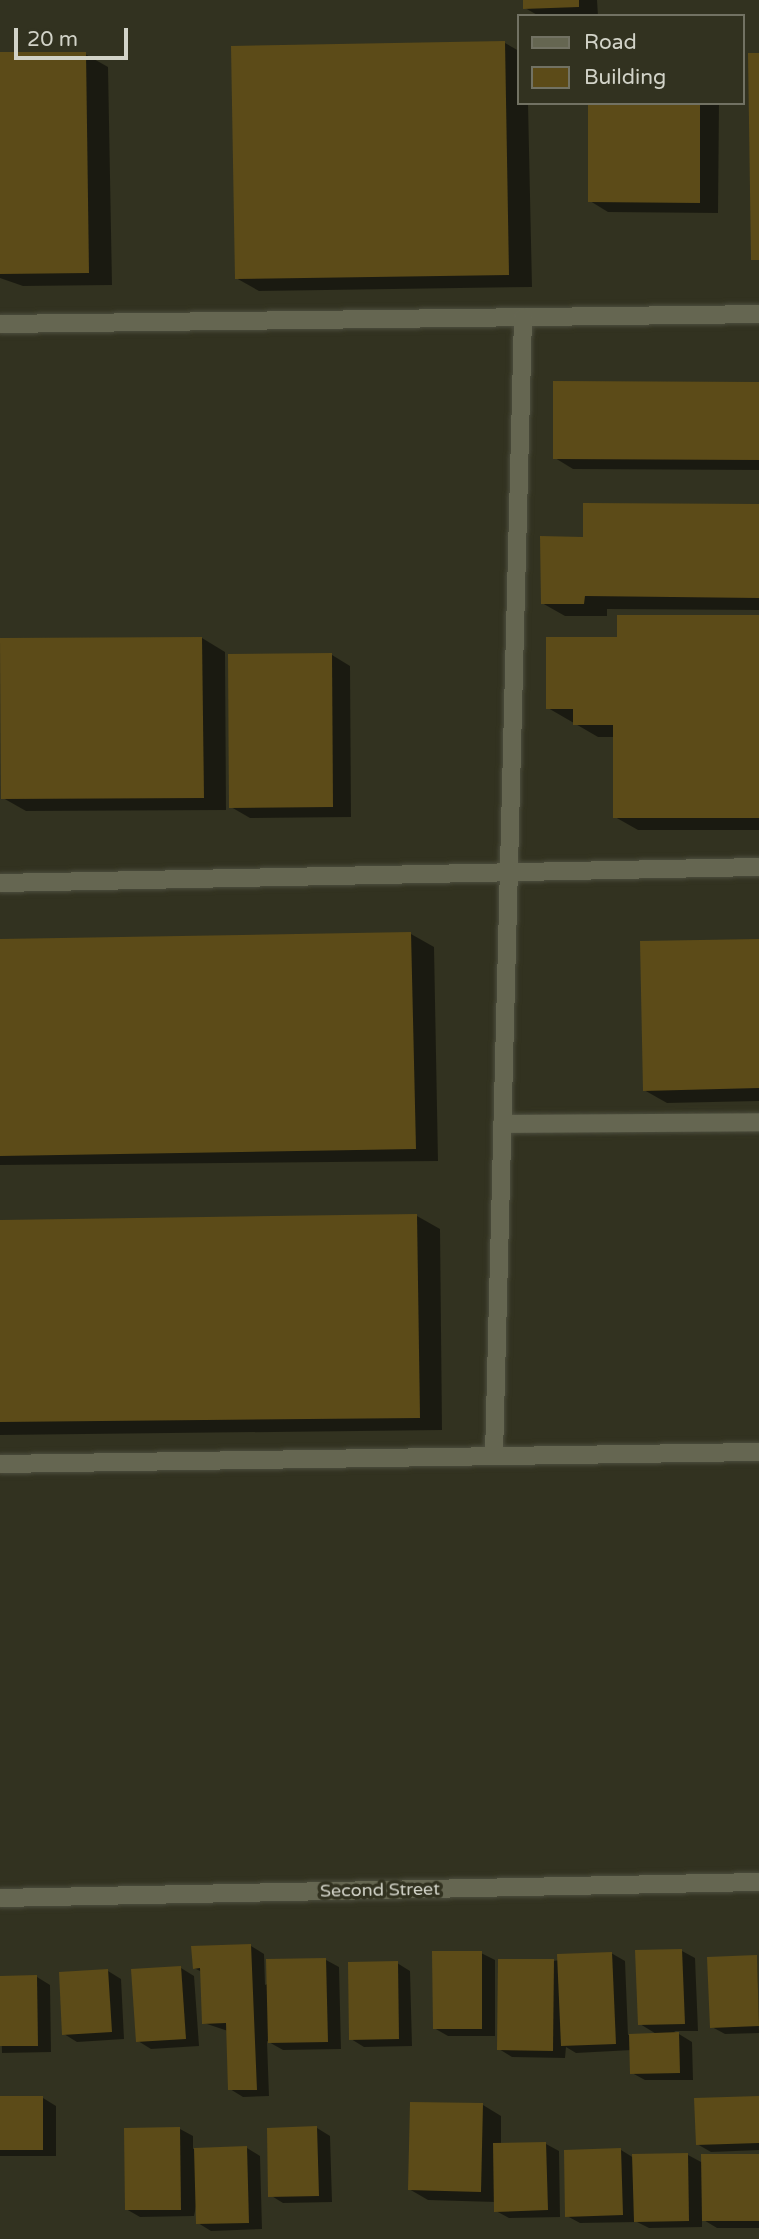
<!DOCTYPE html>
<style>
body{margin:0}
#map{position:relative;width:759px;height:2239px;overflow:hidden;background:#323220;font-family:"Varela Round",sans-serif}
div>[style]{position:absolute}
[style*='--x']{left:calc(var(--x)*1px);top:calc(var(--y)*1px);width:calc(var(--w)*1px);rotate:calc(var(--a)*1deg)}
.shadow>*{inset:0;background:#0007}
.building>*{inset:0;background:#5c4b18}
.roads{filter:drop-shadow(0 0 2px #4d4e3e) drop-shadow(0 0 2px #4d4e3e)}
.service>*{height:18px;margin:-9px;padding:0 9px;transform-origin:9px;border-radius:9px;background:#656651}
.minor>*{height:18px;margin:-9px;padding:0 9px;transform-origin:9px;border-radius:9px;background:#656651}
.tertiary>*{height:18px;margin:-9px;padding:0 9px;transform-origin:9px;border-radius:9px;background:#656651}
span{translate:-50% -50%;white-space:nowrap;text-align:center;line-height:1.15;-webkit-text-stroke:7px #323220;paint-order:stroke}
.street-label{font-size:18px;color:#d2d3c8}
.legend{position:absolute;left:517px;top:14px;width:228px;height:91px;box-sizing:border-box;background:#323220;border:2px solid #727263;margin:0;padding:9px 12px;list-style:none;font-size:21px;color:#d2d3c8}
.legend li{display:flex;align-items:center;gap:14px;height:35px}
.legend b{width:35px;border:2px solid #727263}
.scale{position:absolute;left:14px;top:28px;width:114px;height:32px;box-sizing:border-box;border:4px solid #d2d3c8;border-top:0;padding-left:9px;font-size:21px;line-height:24px;white-space:nowrap;color:#d2d3c8;-webkit-text-stroke:5px #323220;paint-order:stroke}
</style>
<div id="map">
<div class="shadow">
<i style="clip-path:polygon(525px 0,597px 0,598px 16px,539px 16px,525px 8px)"></i>
<i style="clip-path:polygon(505px 43px,519px 51px,519px 103px,528px 103px,532px 287px,259px 291px,236px 278px)"></i>
<i style="clip-path:polygon(0 54px,85px 54px,108px 67px,112px 285px,23px 286px,0 278px)"></i>
<i style="clip-path:polygon(590px 103px,719px 103px,718px 213px,608px 212px,590px 201px)"></i>
<i style="clip-path:polygon(759px 383px,759px 470px,573px 469px,555px 458px)"></i>
<i style="clip-path:polygon(759px 506px,759px 610px,607px 609px,607px 616px,565px 616px,542px 603px,585px 538px)"></i>
<i style="clip-path:polygon(759px 617px,759px 830px,638px 830px,615px 817px,615px 737px,598px 737px,548px 708px,619px 639px)"></i>
<i style="clip-path:polygon(202px 638px,225px 652px,226px 810px,26px 811px,3px 798px)"></i>
<i style="clip-path:polygon(332px 655px,350px 666px,351px 817px,250px 818px,231px 807px)"></i>
<i style="clip-path:polygon(411px 934px,434px 947px,438px 1161px,0 1165px,0 941px)"></i>
<i style="clip-path:polygon(759px 940px,759px 1101px,667px 1103px,644px 1090px)"></i>
<i style="clip-path:polygon(417px 1216px,440px 1229px,442px 1430px,0 1435px,0 1221px)"></i>
<i style="clip-path:polygon(251px 1946px,264px 1954px,265px 1985px,326px 1960px,339px 1967px,341px 2049px,283px 2050px,267px 2041px,269px 2096px,243px 2097px,230px 2089px,228px 2031px,204px 2023px,202px 1972px,194px 1968px)"></i>
<i style="clip-path:polygon(682px 1951px,695px 1958px,698px 2031px,674px 2031px,692px 2042px,693px 2080px,645px 2080px,632px 2073px,632px 2050px,576px 2053px,566px 2047px,565px 2058px,512px 2057px,499px 2049px,553px 1961px,611px 1953px,625px 1961px,628px 2035px,658px 2035px,640px 2024px)"></i>
<i style="clip-path:polygon(481px 1953px,495px 1960px,495px 2036px,448px 2036px,434px 2028px)"></i>
<i style="clip-path:polygon(757px 1957px,759px 2033px,725px 2034px,712px 2027px)"></i>
<i style="clip-path:polygon(397px 1963px,410px 1971px,412px 2046px,364px 2047px,351px 2039px)"></i>
<i style="clip-path:polygon(181px 1968px,194px 1976px,199px 2046px,151px 2049px,138px 2041px)"></i>
<i style="clip-path:polygon(108px 1971px,121px 1979px,124px 2039px,77px 2042px,64px 2034px)"></i>
<i style="clip-path:polygon(37px 1977px,50px 1985px,51px 2052px,2px 2053px,0 1978px)"></i>
<i style="clip-path:polygon(0 2098px,43px 2098px,56px 2106px,56px 2156px,0 2156px)"></i>
<i style="clip-path:polygon(759px 2098px,759px 2150px,711px 2152px,697px 2144px)"></i>
<i style="clip-path:polygon(483px 2105px,501px 2116px,501px 2144px,546px 2144px,559px 2151px,560px 2217px,509px 2218px,496px 2211px,496px 2202px,428px 2200px,409px 2189px)"></i>
<i style="clip-path:polygon(317px 2128px,330px 2136px,332px 2202px,283px 2203px,270px 2195px)"></i>
<i style="clip-path:polygon(180px 2129px,193px 2136px,193px 2149px,247px 2148px,260px 2156px,262px 2229px,211px 2231px,198px 2223px,197px 2201px,194px 2216px,140px 2217px,126px 2209px,126px 2130px)"></i>
<i style="clip-path:polygon(621px 2150px,634px 2158px,688px 2155px,703px 2163px,759px 2155px,759px 2228px,717px 2228px,702px 2219px,702px 2227px,649px 2228px,637px 2222px,580px 2223px,567px 2216px)"></i>
</div>
<div class="building">
<i style="clip-path:polygon(523px 0,579px 0,579px 7px,523px 9px)"></i>
<i style="clip-path:polygon(505px 41px,509px 275px,235px 279px,231px 46px)"></i>
<i style="clip-path:polygon(0 52px,86px 52px,89px 273px,0 274px)"></i>
<i style="clip-path:polygon(748px 53px,759px 53px,759px 260px,751px 260px)"></i>
<i style="clip-path:polygon(588px 103px,700px 103px,700px 203px,588px 202px)"></i>
<i style="clip-path:polygon(553px 381px,759px 382px,759px 460px,553px 459px)"></i>
<i style="clip-path:polygon(583px 503px,759px 504px,759px 598px,585px 596px,584px 604px,541px 604px,540px 536px,583px 537px)"></i>
<i style="clip-path:polygon(617px 615px,759px 615px,759px 818px,613px 818px,613px 725px,573px 725px,573px 709px,546px 709px,546px 637px,617px 637px)"></i>
<i style="clip-path:polygon(202px 637px,204px 798px,1px 799px,0 638px)"></i>
<i style="clip-path:polygon(332px 653px,333px 807px,229px 808px,228px 654px)"></i>
<i style="clip-path:polygon(411px 932px,416px 1149px,0 1156px,0 939px)"></i>
<i style="clip-path:polygon(759px 939px,759px 1088px,643px 1091px,640px 941px)"></i>
<i style="clip-path:polygon(417px 1214px,420px 1418px,0 1422px,0 1220px)"></i>
<i style="clip-path:polygon(251px 1944px,257px 2090px,228px 2090px,226px 2023px,202px 2024px,200px 1968px,193px 1969px,191px 1946px)"></i>
<i style="clip-path:polygon(682px 1949px,685px 2024px,638px 2025px,635px 1950px)"></i>
<i style="clip-path:polygon(432px 1951px,482px 1951px,482px 2029px,433px 2029px)"></i>
<i style="clip-path:polygon(612px 1952px,616px 2044px,561px 2046px,557px 1954px)"></i>
<i style="clip-path:polygon(757px 1955px,759px 2026px,710px 2028px,707px 1957px)"></i>
<i style="clip-path:polygon(326px 1958px,328px 2042px,268px 2043px,266px 1959px)"></i>
<i style="clip-path:polygon(498px 1959px,554px 1959px,553px 2051px,497px 2050px)"></i>
<i style="clip-path:polygon(398px 1961px,399px 2039px,349px 2040px,348px 1962px)"></i>
<i style="clip-path:polygon(181px 1966px,186px 2039px,136px 2042px,131px 1969px)"></i>
<i style="clip-path:polygon(108px 1969px,112px 2032px,62px 2035px,59px 1972px)"></i>
<i style="clip-path:polygon(37px 1975px,38px 2046px,0 2046px,0 1976px)"></i>
<i style="clip-path:polygon(679px 2032px,680px 2073px,630px 2074px,629px 2034px)"></i>
<i style="clip-path:polygon(0 2096px,43px 2096px,43px 2150px,0 2150px)"></i>
<i style="clip-path:polygon(759px 2096px,759px 2143px,696px 2145px,694px 2098px)"></i>
<i style="clip-path:polygon(410px 2102px,483px 2103px,481px 2192px,408px 2190px)"></i>
<i style="clip-path:polygon(317px 2126px,319px 2196px,268px 2197px,267px 2128px)"></i>
<i style="clip-path:polygon(180px 2127px,181px 2210px,125px 2210px,124px 2128px)"></i>
<i style="clip-path:polygon(546px 2142px,548px 2210px,494px 2212px,493px 2143px)"></i>
<i style="clip-path:polygon(247px 2146px,249px 2223px,196px 2224px,194px 2148px)"></i>
<i style="clip-path:polygon(621px 2148px,623px 2215px,565px 2217px,564px 2150px)"></i>
<i style="clip-path:polygon(688px 2153px,689px 2221px,634px 2222px,632px 2154px)"></i>
<i style="clip-path:polygon(701px 2154px,759px 2154px,759px 2221px,702px 2221px)"></i>
</div>
<div class="roads">
<div class="service">
<i style="--x:502;--y:1124;--w:257;--a:-0.4"></i>
</div>
<div class="minor">
<i style="--x:0;--y:324;--w:759;--a:-0.75"></i>
<i style="--x:494;--y:1455;--w:1138;--a:-88.54"></i>
<i style="--x:0;--y:1464;--w:759;--a:-0.91"></i>
<i style="--x:0;--y:1898;--w:759;--a:-1.21"></i>
</div>
<div class="tertiary">
<i style="--x:0;--y:883;--w:759;--a:-1.21"></i>
</div>
</div>
<div class="street-label">
<span style="left:380px;top:1890px;rotate:-1deg">Second Street</span>
</div>
<ul class="legend">
<li><b style="height:9px;background:#656651"></b>Road</li>
<li><b style="height:19px;background:#5c4b18"></b>Building</li>
</ul>
<div class="scale">20 m</div>
</div>
